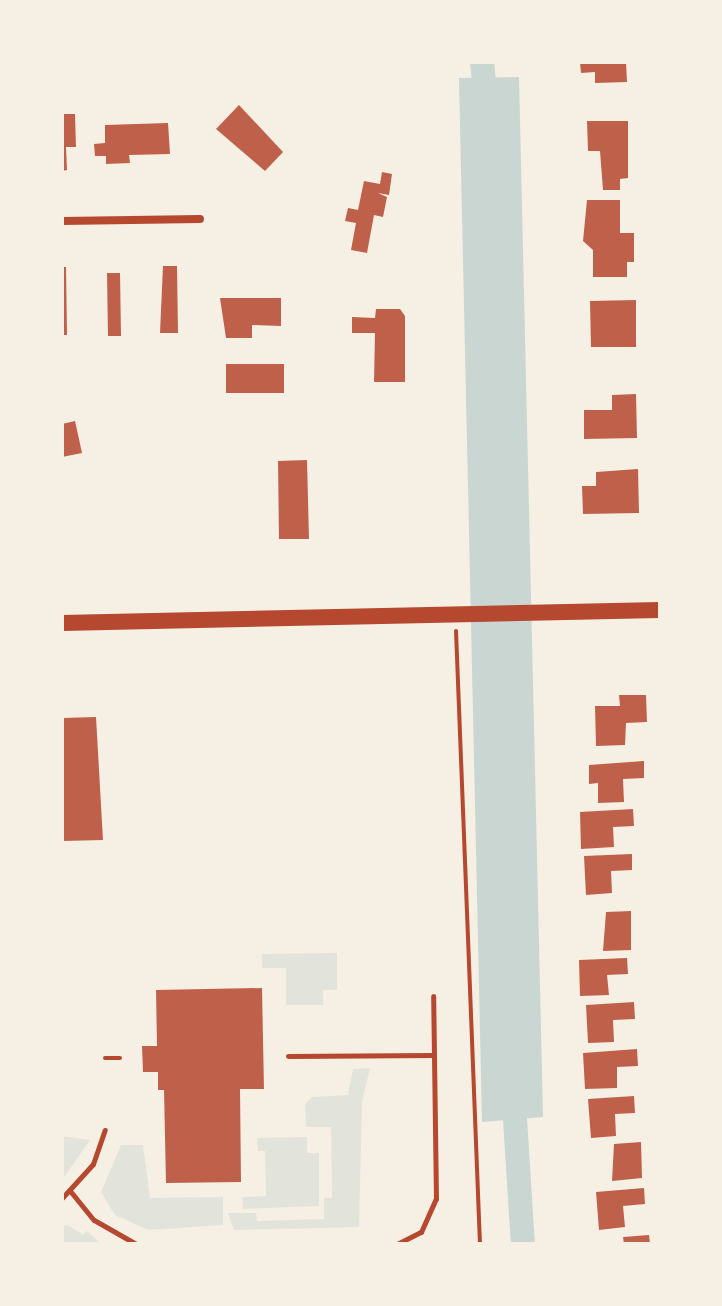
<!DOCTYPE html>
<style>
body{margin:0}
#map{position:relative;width:722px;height:1306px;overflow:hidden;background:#f6efe4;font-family:Arial,sans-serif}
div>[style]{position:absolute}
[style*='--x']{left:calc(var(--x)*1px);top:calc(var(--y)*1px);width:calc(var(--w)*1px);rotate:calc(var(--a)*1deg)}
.green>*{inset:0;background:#e2e4dc}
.water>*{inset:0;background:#c9d6d2}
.canal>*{height:24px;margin:-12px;padding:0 12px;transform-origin:12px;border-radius:12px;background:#c9d6d2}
.building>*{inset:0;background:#bf614a}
.path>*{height:4px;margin:-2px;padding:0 2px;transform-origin:2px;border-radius:2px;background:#b5482f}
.service>*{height:5px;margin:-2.5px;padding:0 2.5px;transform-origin:2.5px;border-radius:2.5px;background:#b5482f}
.minor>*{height:8px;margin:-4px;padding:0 4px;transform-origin:4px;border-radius:4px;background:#b5482f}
.primary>*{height:16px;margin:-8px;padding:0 8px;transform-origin:8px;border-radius:8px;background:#b5482f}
span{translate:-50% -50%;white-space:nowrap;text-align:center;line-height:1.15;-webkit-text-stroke:6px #f6efe4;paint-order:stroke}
.frame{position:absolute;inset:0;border:64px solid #f6efe4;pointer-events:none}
</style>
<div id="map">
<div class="green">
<i style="clip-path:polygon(337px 953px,337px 990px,323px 990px,323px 1005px,286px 1005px,286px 968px,262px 968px,262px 954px)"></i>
<i style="clip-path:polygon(370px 1068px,362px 1102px,359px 1227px,234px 1230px,228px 1213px,256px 1213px,257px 1221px,324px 1219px,324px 1198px,332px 1198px,331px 1127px,306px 1127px,305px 1104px,312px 1097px,348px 1095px,353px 1069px)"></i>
<i style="clip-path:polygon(62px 1136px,90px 1140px,62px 1180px)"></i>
<i style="clip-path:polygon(307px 1137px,307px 1153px,319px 1153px,319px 1206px,243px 1209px,242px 1197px,266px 1196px,265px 1151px,258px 1151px,257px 1138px)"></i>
<i style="clip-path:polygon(121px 1145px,143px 1145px,150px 1198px,223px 1197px,223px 1225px,148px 1230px,115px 1215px,101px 1192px)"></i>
<i style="clip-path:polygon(68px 1225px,83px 1235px,87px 1231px,102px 1244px,62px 1244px,62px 1226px)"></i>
</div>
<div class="water">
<i style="clip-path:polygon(519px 77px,543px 1117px,482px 1122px,459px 78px)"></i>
</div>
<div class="canal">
<i style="--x:482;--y:62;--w:49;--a:84.2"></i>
<i style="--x:513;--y:1087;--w:157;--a:86.4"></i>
</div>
<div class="building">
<i style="clip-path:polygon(580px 62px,626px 62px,627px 82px,595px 83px,595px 72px,581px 73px)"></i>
<i style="clip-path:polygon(239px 105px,283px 152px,265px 171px,216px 129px)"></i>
<i style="clip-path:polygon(62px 114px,75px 114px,76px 147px,66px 147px,67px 170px,62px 171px)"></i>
<i style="clip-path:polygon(587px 121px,628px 121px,628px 178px,620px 179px,620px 190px,603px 190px,600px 151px,588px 151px)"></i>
<i style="clip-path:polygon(168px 123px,170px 154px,129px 155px,130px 163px,106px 164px,106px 156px,95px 156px,94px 144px,105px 143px,105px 125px)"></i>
<i style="clip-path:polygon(382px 172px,392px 174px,389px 195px,378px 193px,387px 197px,383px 217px,374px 215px,367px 253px,351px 250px,356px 223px,345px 221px,348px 208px,358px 210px,364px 181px,380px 184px)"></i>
<i style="clip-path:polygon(587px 200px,620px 200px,620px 233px,634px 233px,634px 262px,627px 262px,627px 277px,593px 277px,593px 250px,583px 241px)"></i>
<i style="clip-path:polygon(163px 266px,177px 266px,178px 333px,160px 333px)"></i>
<i style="clip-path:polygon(62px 267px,66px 267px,67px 335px,62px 335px)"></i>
<i style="clip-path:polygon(107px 273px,120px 273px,121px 336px,108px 336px)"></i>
<i style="clip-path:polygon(220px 298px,281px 298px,281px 326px,252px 325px,252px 338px,226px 338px)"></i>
<i style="clip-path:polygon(636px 300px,636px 347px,591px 347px,590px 301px)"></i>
<i style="clip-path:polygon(376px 309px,400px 309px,405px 316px,405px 382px,374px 382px,375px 333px,352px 333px,352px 317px,375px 318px)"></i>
<i style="clip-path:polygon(226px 364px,284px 364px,284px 393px,226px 393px)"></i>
<i style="clip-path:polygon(636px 394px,637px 438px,584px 439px,584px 410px,612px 410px,612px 395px)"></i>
<i style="clip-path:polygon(75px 421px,82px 453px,62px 457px,62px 424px)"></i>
<i style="clip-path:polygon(307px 460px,309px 539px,279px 539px,278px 461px)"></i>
<i style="clip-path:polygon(638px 469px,639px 513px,583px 514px,582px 486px,596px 486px,596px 472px)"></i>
<i style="clip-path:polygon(619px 695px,646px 695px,647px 722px,626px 723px,625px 745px,596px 746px,595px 706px,620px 706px)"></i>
<i style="clip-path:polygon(96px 717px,103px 840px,62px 841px,62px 718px)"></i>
<i style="clip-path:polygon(644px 761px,644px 778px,623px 779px,624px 802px,598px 803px,598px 783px,589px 784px,589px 765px)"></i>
<i style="clip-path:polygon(633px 809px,634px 826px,613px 827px,614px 847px,581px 849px,580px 812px)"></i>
<i style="clip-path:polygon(632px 854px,632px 870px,611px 871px,612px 893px,586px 895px,584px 856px)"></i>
<i style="clip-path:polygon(631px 911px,631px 950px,603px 951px,606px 912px)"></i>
<i style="clip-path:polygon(627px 958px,628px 974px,607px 975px,609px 995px,580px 996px,579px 960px)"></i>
<i style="clip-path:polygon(262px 988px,264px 1089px,240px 1089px,241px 1182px,166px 1183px,164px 1090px,158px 1090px,158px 1072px,143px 1072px,142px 1046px,157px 1046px,156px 990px)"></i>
<i style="clip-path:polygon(634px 1002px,635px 1019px,613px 1020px,614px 1042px,588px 1043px,586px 1005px)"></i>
<i style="clip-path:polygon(637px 1049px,638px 1066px,617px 1067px,617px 1088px,585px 1089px,583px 1053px)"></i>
<i style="clip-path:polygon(634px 1096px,635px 1113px,615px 1114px,616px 1136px,591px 1138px,588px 1099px)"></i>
<i style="clip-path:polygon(641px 1142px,642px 1178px,612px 1181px,614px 1144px)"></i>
<i style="clip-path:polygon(644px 1188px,645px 1204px,623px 1206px,625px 1227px,599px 1230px,596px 1192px)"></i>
<i style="clip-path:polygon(649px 1235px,650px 1244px,624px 1244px,623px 1237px)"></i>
</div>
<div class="path">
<i style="--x:456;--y:631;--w:613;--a:87.76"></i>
<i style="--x:105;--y:1058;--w:15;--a:0"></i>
</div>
<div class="service">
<i style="--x:288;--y:1056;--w:146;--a:-0.4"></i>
<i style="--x:71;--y:1192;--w:36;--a:51"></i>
<i style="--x:94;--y:1220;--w:48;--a:29.7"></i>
<i style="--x:62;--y:1198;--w:46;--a:-47.6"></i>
<i style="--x:93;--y:1164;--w:36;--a:-71"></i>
<i style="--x:397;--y:1244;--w:27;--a:-27"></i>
<i style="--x:421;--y:1232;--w:36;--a:-66"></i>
<i style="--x:436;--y:1199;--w:203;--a:-90.8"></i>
</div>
<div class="minor">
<i style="--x:62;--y:221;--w:138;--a:-0.8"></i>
</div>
<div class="primary">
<i style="--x:62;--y:623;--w:598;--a:-1.25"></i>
</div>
<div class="frame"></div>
</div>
